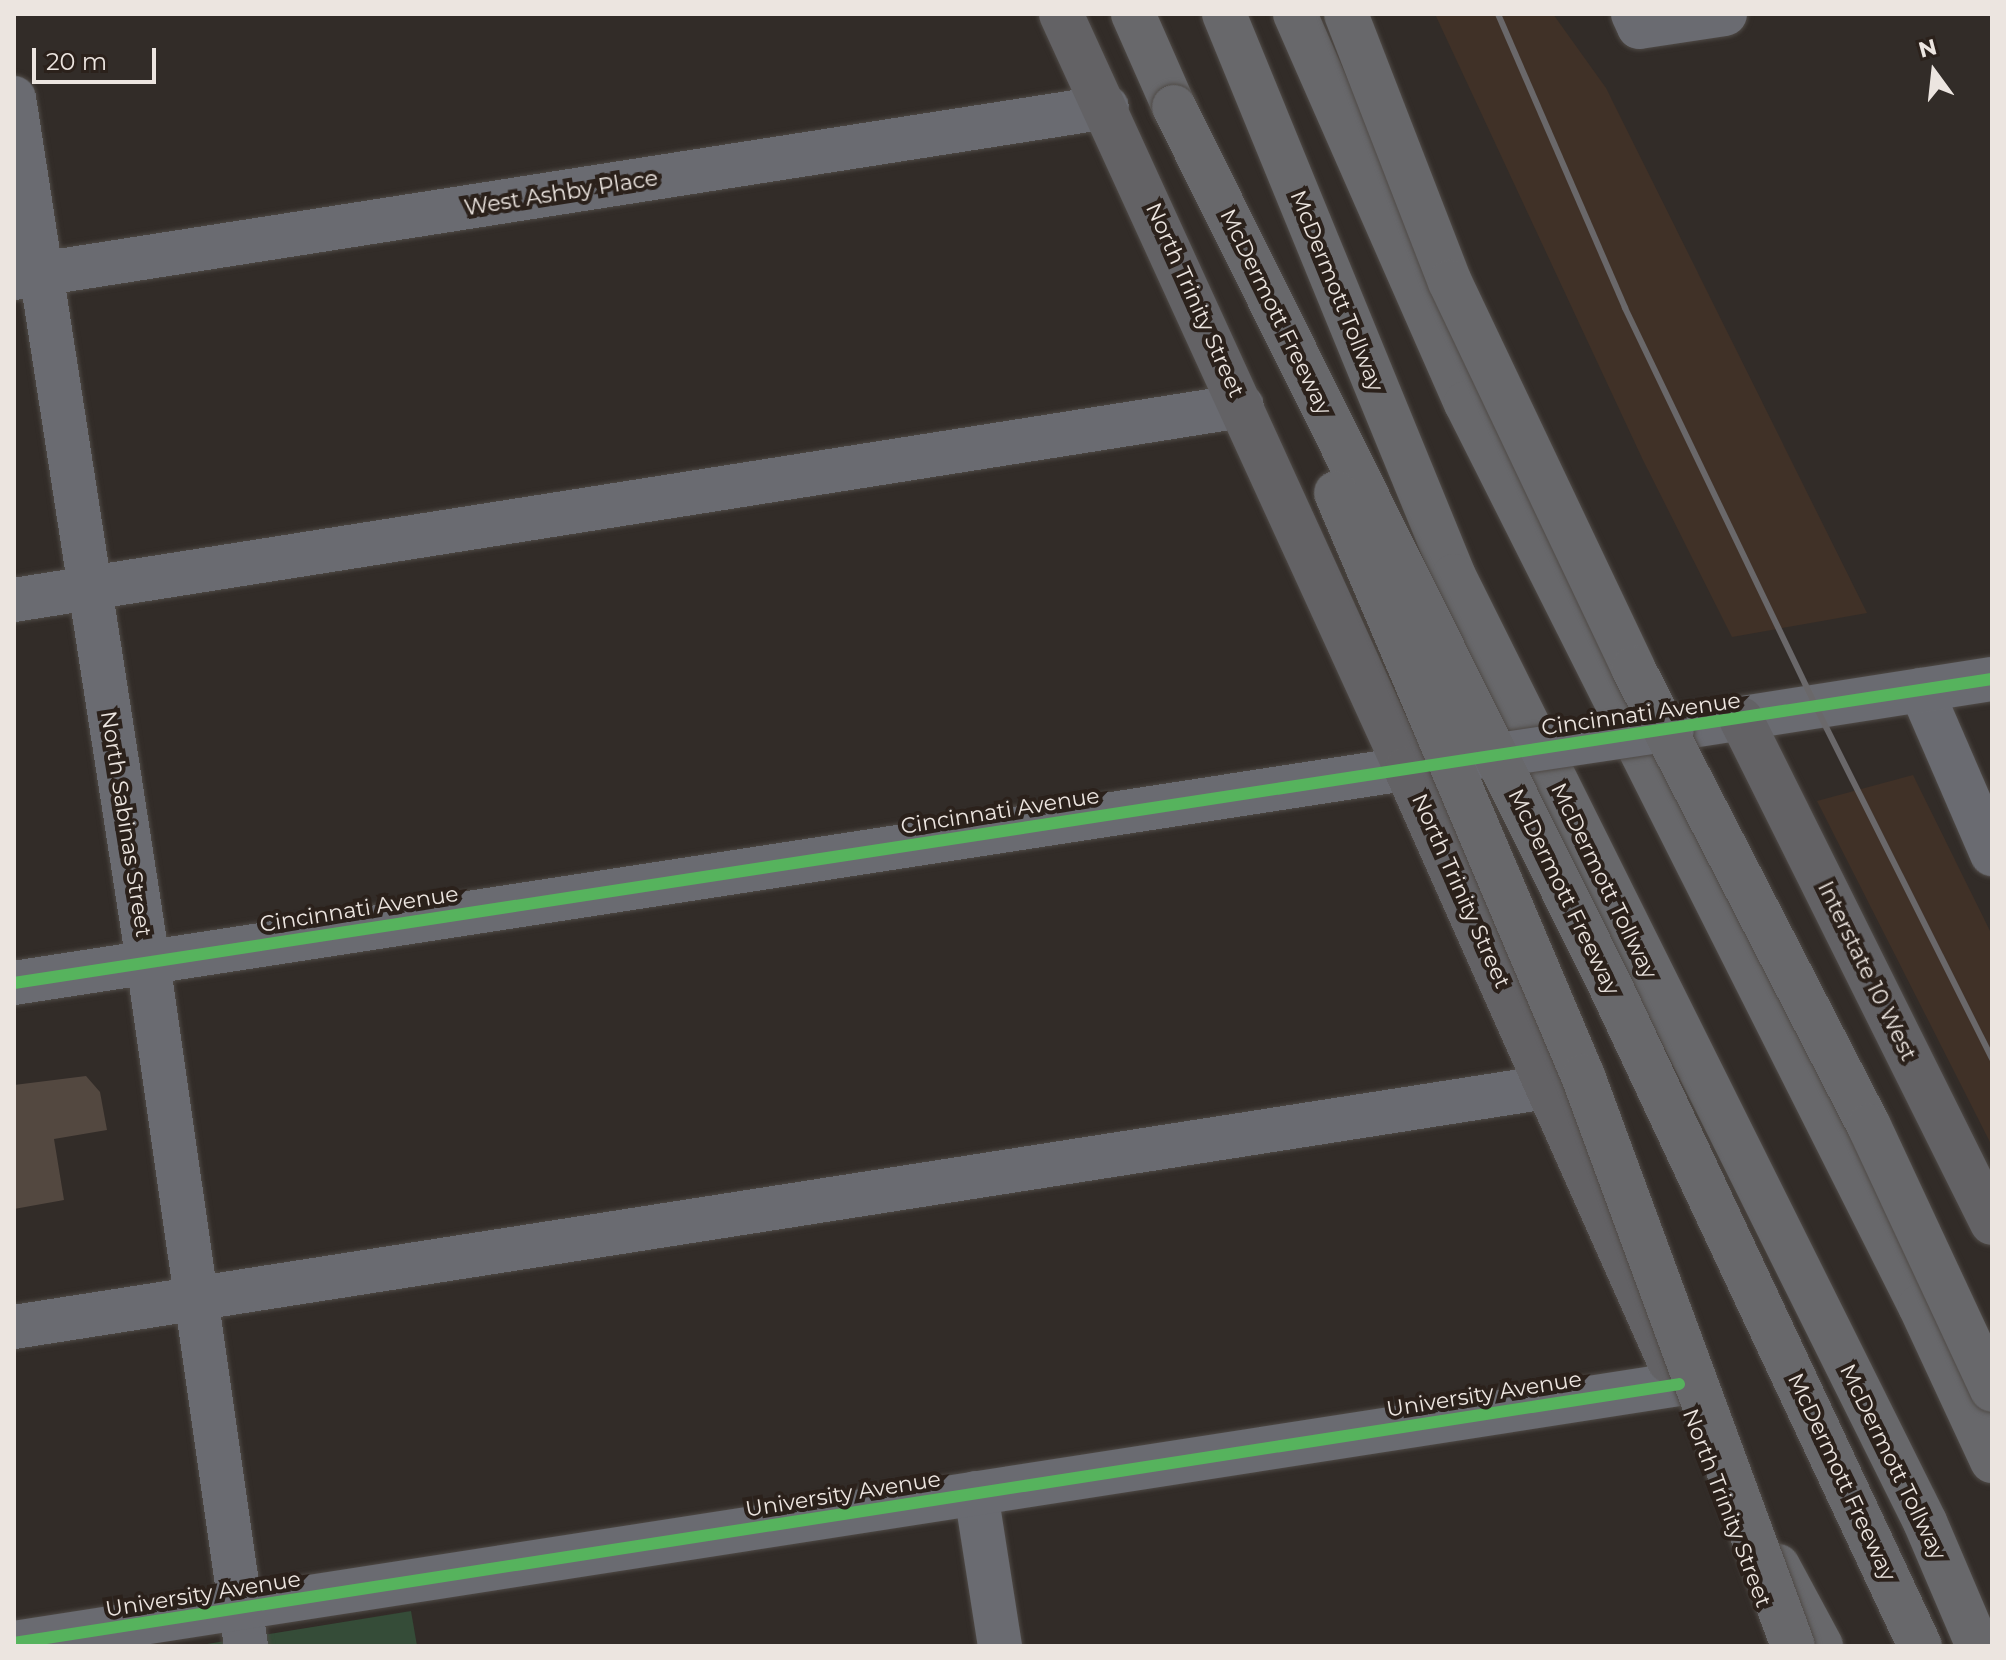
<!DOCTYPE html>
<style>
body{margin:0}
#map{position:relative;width:2006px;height:1660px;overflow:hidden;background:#322c28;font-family:Montserrat,sans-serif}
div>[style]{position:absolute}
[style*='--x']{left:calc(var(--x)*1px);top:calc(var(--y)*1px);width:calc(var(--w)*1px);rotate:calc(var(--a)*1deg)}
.built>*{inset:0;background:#403127}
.green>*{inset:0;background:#354c38}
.building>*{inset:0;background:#534840}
.roads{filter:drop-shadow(0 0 2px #4f4a46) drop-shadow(0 0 2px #4f4a46)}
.minor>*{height:44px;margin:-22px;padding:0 22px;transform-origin:22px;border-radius:22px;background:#6a6b71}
.major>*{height:44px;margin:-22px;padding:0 22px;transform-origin:22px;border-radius:22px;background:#636265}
.highway>*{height:44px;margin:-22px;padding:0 22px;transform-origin:22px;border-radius:22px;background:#68686b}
.rail>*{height:6px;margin:-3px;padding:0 3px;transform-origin:3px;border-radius:3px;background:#6a686a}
.bridges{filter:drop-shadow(0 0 2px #4f4a46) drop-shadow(0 0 2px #4f4a46)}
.minor-bridge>*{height:44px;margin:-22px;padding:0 22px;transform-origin:22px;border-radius:22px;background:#6a6b71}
.highway-bridge>*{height:44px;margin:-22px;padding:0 22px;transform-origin:22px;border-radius:22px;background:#68686b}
.cycleway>*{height:12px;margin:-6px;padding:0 6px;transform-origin:6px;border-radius:6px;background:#56b35d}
span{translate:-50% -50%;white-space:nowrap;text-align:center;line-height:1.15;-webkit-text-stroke:8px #2b211b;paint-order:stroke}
.street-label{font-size:22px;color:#ece5e0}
.frame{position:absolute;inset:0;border:16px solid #ece5e0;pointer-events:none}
.north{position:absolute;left:1894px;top:32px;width:80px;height:80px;-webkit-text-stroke:6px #2b211b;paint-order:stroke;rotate:345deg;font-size:22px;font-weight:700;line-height:32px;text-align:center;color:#ece5e0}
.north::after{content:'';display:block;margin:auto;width:28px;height:36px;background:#ece5e0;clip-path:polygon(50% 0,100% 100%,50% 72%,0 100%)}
.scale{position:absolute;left:32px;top:48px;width:124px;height:36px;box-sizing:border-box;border:4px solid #ece5e0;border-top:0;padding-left:10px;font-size:24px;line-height:28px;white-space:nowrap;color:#ece5e0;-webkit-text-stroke:6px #2b211b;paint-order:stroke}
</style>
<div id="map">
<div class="built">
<i style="clip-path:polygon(1435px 14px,1553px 14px,1606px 88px,1867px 613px,1732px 637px,1642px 458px)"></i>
<i style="clip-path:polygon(1913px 775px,1992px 935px,1992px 1146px,1817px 801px)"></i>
</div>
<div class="green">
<i style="clip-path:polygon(411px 1611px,417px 1646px,195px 1646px)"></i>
</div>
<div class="building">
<i style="clip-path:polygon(86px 1076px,100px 1092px,107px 1130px,54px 1139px,64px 1200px,14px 1209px,14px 1085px)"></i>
</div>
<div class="roads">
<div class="minor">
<i style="--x:1633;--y:14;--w:14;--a:65"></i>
<i style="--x:1639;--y:27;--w:87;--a:-8.6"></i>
<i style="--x:14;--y:98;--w:874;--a:81.18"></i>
<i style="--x:148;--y:962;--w:691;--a:81.85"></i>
<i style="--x:14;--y:278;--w:1106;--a:-8.89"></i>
<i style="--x:14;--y:600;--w:1243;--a:-8.98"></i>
<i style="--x:1921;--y:690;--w:179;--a:66.6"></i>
<i style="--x:1672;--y:729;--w:324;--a:-8.9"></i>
<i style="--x:14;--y:983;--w:1446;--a:-8.75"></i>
<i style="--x:14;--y:1327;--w:1552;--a:-8.9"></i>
<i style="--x:976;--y:1493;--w:155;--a:81.1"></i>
<i style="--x:14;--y:1643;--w:1685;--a:-8.84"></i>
</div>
<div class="major">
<i style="--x:1061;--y:14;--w:830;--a:65.44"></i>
<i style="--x:1406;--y:769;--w:648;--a:66.05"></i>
<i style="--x:1741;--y:719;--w:563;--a:63.53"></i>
</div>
<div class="highway">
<i style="--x:1133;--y:14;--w:102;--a:66.2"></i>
<i style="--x:1224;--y:14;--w:607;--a:67.74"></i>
<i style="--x:1454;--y:576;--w:1057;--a:63.53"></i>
<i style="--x:1925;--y:1522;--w:135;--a:66.9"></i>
<i style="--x:1295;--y:14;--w:425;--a:66.3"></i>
<i style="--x:1466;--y:403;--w:1011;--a:63.31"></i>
<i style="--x:1920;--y:1306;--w:171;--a:65.1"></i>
<i style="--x:1778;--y:1566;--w:91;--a:61.7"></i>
</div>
</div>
<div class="rail">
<i style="--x:1498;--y:14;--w:320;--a:66.6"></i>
<i style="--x:1625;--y:308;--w:442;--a:64.4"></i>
<i style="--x:1816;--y:707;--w:393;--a:63.4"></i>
</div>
<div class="bridges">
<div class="minor-bridge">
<i style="--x:1485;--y:757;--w:189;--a:-8.5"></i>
</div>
<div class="highway-bridge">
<i style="--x:1346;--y:14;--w:287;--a:68.8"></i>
<i style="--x:1450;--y:282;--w:427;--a:64.6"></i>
<i style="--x:1633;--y:668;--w:515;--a:62.74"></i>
<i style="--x:1869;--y:1126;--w:291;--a:65"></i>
<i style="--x:1174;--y:107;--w:978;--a:63.59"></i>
<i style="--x:1609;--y:983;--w:732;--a:64.87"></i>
<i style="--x:1336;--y:493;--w:633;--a:67.04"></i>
<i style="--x:1583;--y:1076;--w:607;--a:69.78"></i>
</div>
</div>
<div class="cycleway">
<i style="--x:14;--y:983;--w:2001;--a:-8.74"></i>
<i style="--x:14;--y:1643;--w:1685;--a:-8.84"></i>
</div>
<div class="street-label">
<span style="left:561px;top:193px;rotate:-9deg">West Ashby Place</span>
<span style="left:1337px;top:291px;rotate:68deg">McDermott Tollway</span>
<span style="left:1195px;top:300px;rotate:66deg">North Trinity Street</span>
<span style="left:1276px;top:312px;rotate:64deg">McDermott Freeway</span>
<span style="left:1641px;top:714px;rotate:-8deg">Cincinnati Avenue</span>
<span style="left:1000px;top:811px;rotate:-9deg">Cincinnati Avenue</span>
<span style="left:126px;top:824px;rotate:81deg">North Sabinas Street</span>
<span style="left:1604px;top:881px;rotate:64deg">McDermott Tollway</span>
<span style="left:1461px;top:891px;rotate:66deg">North Trinity Street</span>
<span style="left:1564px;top:892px;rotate:64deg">McDermott Freeway</span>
<span style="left:359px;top:909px;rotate:-9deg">Cincinnati Avenue</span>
<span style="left:1867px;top:971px;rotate:64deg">Interstate 10 West</span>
<span style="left:1484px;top:1394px;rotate:-9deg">University Avenue</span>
<span style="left:1893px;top:1462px;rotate:64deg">McDermott Tollway</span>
<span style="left:1842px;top:1477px;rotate:65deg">McDermott Freeway</span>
<span style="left:843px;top:1494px;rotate:-9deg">University Avenue</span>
<span style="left:1727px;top:1508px;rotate:69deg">North Trinity Street</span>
<span style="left:203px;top:1594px;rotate:-9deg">University Avenue</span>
</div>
<div class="frame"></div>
<div class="north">N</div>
<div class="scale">20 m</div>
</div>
